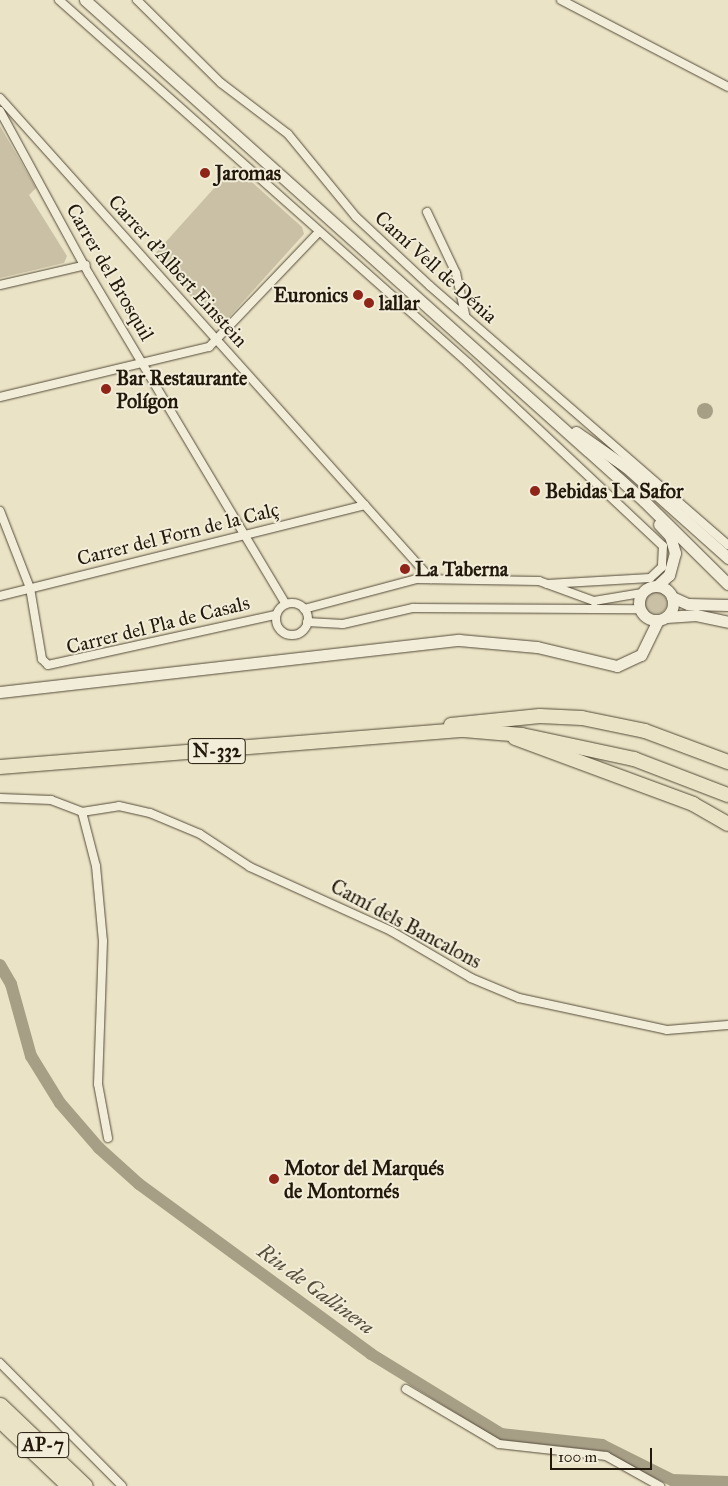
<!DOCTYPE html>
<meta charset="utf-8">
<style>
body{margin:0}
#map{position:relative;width:728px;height:1486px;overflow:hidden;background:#ebe3c5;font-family:"IM FELL Great Primer",serif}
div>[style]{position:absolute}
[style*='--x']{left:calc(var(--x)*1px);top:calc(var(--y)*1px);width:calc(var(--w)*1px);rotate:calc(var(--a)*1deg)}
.green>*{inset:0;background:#c9c0a5}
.round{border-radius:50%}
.water>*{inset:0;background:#a79e86}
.river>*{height:12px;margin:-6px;padding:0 6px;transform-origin:6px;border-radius:6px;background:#a79e86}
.roads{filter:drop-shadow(0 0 1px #544b3a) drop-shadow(0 0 1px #544b3a)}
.minor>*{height:8px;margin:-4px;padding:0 4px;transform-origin:4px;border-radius:4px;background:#f2edd9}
.minor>.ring{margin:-4px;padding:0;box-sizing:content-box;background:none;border:8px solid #f2edd9;border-radius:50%}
.secondary>*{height:11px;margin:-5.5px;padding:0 5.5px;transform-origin:5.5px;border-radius:5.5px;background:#f2edd9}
.secondary>.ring{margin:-5.5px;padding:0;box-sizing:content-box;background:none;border:11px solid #f2edd9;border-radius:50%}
.trunk>*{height:14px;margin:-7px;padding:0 7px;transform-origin:7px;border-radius:7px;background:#ebe3c5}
.motorway>*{height:15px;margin:-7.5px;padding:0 7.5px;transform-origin:7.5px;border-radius:7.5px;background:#ebe3c5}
.dots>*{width:14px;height:14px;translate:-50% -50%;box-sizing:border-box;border:2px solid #f2edd9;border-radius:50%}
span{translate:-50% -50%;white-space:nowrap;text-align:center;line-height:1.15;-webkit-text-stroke:4px #f2edd9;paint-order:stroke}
.shield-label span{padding:1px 4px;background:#f2edd9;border:1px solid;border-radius:4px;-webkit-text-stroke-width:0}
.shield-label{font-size:19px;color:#22180b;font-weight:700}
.poi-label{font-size:20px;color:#22180b;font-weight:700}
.left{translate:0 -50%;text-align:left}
.right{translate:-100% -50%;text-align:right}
.street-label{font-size:20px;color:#22180b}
.water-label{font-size:21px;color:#574e3c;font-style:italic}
.scale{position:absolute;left:550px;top:1448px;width:102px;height:22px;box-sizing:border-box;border:2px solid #22180b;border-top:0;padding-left:6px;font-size:15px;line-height:18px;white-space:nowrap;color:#22180b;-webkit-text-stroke:4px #f2edd9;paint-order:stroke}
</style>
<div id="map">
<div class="green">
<i style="clip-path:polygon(0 126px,36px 188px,29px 195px,67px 256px,64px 263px,0 278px)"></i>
<i style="clip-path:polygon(234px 166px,302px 227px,304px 234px,222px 325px,215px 324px,154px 255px)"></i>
<i class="round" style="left:645px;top:592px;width:22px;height:22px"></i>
</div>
<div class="water">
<i class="round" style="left:697px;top:403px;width:16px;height:16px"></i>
</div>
<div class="river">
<i style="--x:0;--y:965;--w:22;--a:60"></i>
<i style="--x:11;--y:984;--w:75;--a:74.5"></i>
<i style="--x:31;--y:1056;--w:55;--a:58.3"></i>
<i style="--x:60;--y:1103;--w:60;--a:49.1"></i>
<i style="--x:99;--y:1148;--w:54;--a:42"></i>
<i style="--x:139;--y:1184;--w:288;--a:36.2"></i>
<i style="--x:371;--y:1354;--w:153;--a:31.6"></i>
<i style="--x:501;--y:1434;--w:102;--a:6.2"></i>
<i style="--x:602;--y:1445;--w:78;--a:26.6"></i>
<i style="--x:672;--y:1480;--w:56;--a:2"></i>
</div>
<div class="roads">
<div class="minor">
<i style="--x:59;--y:0;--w:547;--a:41.59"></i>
<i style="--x:468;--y:363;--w:267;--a:43.2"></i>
<i style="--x:663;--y:546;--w:21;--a:93"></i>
<i style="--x:662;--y:567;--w:16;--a:137"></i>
<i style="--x:650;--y:578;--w:103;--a:176.7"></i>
<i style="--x:137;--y:0;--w:118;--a:44.7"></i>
<i style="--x:221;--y:83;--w:84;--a:37.3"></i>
<i style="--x:288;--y:134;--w:107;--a:50.7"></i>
<i style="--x:356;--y:217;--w:101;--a:43"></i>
<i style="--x:430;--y:286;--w:395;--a:41"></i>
<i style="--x:561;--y:0;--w:188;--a:27.5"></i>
<i style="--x:0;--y:98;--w:646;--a:48.14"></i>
<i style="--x:0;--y:111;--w:186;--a:61.4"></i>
<i style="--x:89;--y:274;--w:384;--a:59.2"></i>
<i style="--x:427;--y:212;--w:68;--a:64.6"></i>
<i style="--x:456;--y:273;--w:42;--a:77.6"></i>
<i style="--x:0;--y:285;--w:88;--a:-13.1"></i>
<i style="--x:0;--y:397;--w:215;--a:-13.5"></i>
<i style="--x:209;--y:347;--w:158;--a:-46.3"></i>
<i style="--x:0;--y:511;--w:83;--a:68.7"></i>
<i style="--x:30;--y:588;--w:72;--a:80.4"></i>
<i style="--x:42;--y:659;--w:8;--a:45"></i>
<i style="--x:48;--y:665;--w:233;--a:-12.4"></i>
<i style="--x:0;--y:596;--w:376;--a:-14"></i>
<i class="ring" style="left:276px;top:603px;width:24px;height:24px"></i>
<i style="--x:304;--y:609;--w:117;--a:-14.9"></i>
<i style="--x:417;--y:579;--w:122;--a:0.9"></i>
<i style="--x:539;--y:581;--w:59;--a:20"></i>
<i style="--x:594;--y:601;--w:49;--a:-9.5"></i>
<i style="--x:307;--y:622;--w:36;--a:3"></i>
<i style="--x:343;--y:624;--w:72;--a:-12.9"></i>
<i style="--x:413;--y:608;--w:227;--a:0.3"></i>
<i style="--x:0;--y:798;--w:51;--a:2.2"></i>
<i style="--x:51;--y:800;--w:33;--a:21"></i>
<i style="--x:82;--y:812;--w:37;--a:-9"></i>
<i style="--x:119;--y:806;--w:32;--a:13"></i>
<i style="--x:150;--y:813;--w:54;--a:22.8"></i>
<i style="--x:200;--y:834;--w:60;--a:33.4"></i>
<i style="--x:250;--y:867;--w:155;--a:24.4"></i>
<i style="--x:391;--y:931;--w:93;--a:30.4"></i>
<i style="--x:471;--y:978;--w:52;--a:22.6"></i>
<i style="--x:519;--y:998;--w:151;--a:12.2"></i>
<i style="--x:667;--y:1030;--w:61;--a:-4.7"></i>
<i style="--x:82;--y:812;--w:56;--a:75.5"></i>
<i style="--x:96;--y:866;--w:75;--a:84.7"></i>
<i style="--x:103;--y:941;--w:143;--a:92"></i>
<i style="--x:98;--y:1084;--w:55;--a:79.5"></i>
<i style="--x:0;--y:1363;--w:173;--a:45.2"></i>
<i style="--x:406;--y:1389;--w:108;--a:30.6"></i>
<i style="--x:499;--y:1444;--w:108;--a:6.4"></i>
<i style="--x:606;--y:1456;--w:62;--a:29.1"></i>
</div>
<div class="secondary">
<i style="--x:85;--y:0;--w:751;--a:41.87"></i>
<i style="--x:644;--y:501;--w:118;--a:44.7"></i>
<i style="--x:576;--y:432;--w:61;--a:35"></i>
<i style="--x:626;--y:467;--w:137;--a:41.7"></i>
<i class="ring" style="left:639px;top:586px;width:23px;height:23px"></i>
<i style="--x:657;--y:586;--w:16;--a:-43"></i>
<i style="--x:669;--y:575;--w:23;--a:-75"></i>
<i style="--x:675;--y:553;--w:18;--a:-106"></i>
<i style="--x:670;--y:536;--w:16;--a:-133"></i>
<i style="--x:672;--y:597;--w:17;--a:24"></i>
<i style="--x:688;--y:604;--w:40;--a:1.4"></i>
<i style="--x:666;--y:617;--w:30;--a:-4"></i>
<i style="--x:696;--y:615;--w:33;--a:12"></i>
<i style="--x:0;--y:692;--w:462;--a:-6.5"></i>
<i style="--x:459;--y:640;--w:78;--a:5.1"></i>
<i style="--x:537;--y:647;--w:82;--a:13.4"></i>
<i style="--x:617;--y:666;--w:26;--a:-25"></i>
<i style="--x:641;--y:655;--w:39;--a:-64"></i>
</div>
<div class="trunk">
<i style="--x:451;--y:725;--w:89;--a:-5.8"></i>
<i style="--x:540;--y:716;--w:42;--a:2.7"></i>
<i style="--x:582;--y:718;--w:64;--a:11.7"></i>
<i style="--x:645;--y:731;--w:89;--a:20.5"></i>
<i style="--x:515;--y:738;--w:190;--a:20.3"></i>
<i style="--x:693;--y:804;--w:40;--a:29.7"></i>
<i style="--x:0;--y:767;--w:465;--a:-4.6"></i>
<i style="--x:464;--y:730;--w:58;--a:4.9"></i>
<i style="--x:522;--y:735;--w:115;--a:12.1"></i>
<i style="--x:634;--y:759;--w:101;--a:21"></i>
</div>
<div class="motorway">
<i style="--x:0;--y:1405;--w:117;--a:43.6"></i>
<i style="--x:0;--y:1420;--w:95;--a:43.7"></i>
</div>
</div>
<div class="dots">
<i style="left:205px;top:173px;background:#8f2418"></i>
<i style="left:358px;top:295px;background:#8f2418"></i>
<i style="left:369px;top:303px;background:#8f2418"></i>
<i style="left:106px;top:389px;background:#8f2418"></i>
<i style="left:535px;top:491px;background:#8f2418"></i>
<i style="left:405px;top:569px;background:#8f2418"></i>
<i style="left:274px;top:1179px;background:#8f2418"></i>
</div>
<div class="shield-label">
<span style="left:217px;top:751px">N-332</span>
<span style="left:43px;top:1445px">AP-7</span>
</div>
<div class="poi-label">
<span class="left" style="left:215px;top:173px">Jaromas</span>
<span class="right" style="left:348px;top:295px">Euronics</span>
<span class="left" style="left:379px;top:303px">lallar</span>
<span class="left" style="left:116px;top:390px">Bar Restaurante<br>Polígon</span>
<span class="left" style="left:545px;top:491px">Bebidas La Safor</span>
<span class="left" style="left:415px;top:569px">La Taberna</span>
<span class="left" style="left:284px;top:1180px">Motor del Marqués<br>de Montornés</span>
</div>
<div class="street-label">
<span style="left:436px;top:267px;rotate:42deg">Camí Vell de Dénia</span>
<span style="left:178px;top:271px;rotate:48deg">Carrer d'Albert Einstein</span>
<span style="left:110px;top:272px;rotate:60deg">Carrer del Brosquil</span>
<span style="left:178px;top:534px;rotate:-14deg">Carrer del Forn de la Calç</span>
<span style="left:158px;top:625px;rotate:-14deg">Carrer del Pla de Casals</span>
<span style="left:406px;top:924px;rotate:28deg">Camí dels Bancalons</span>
</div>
<div class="water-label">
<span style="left:316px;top:1289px;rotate:36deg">Riu de Gallinera</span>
</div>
<div class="scale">100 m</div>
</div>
